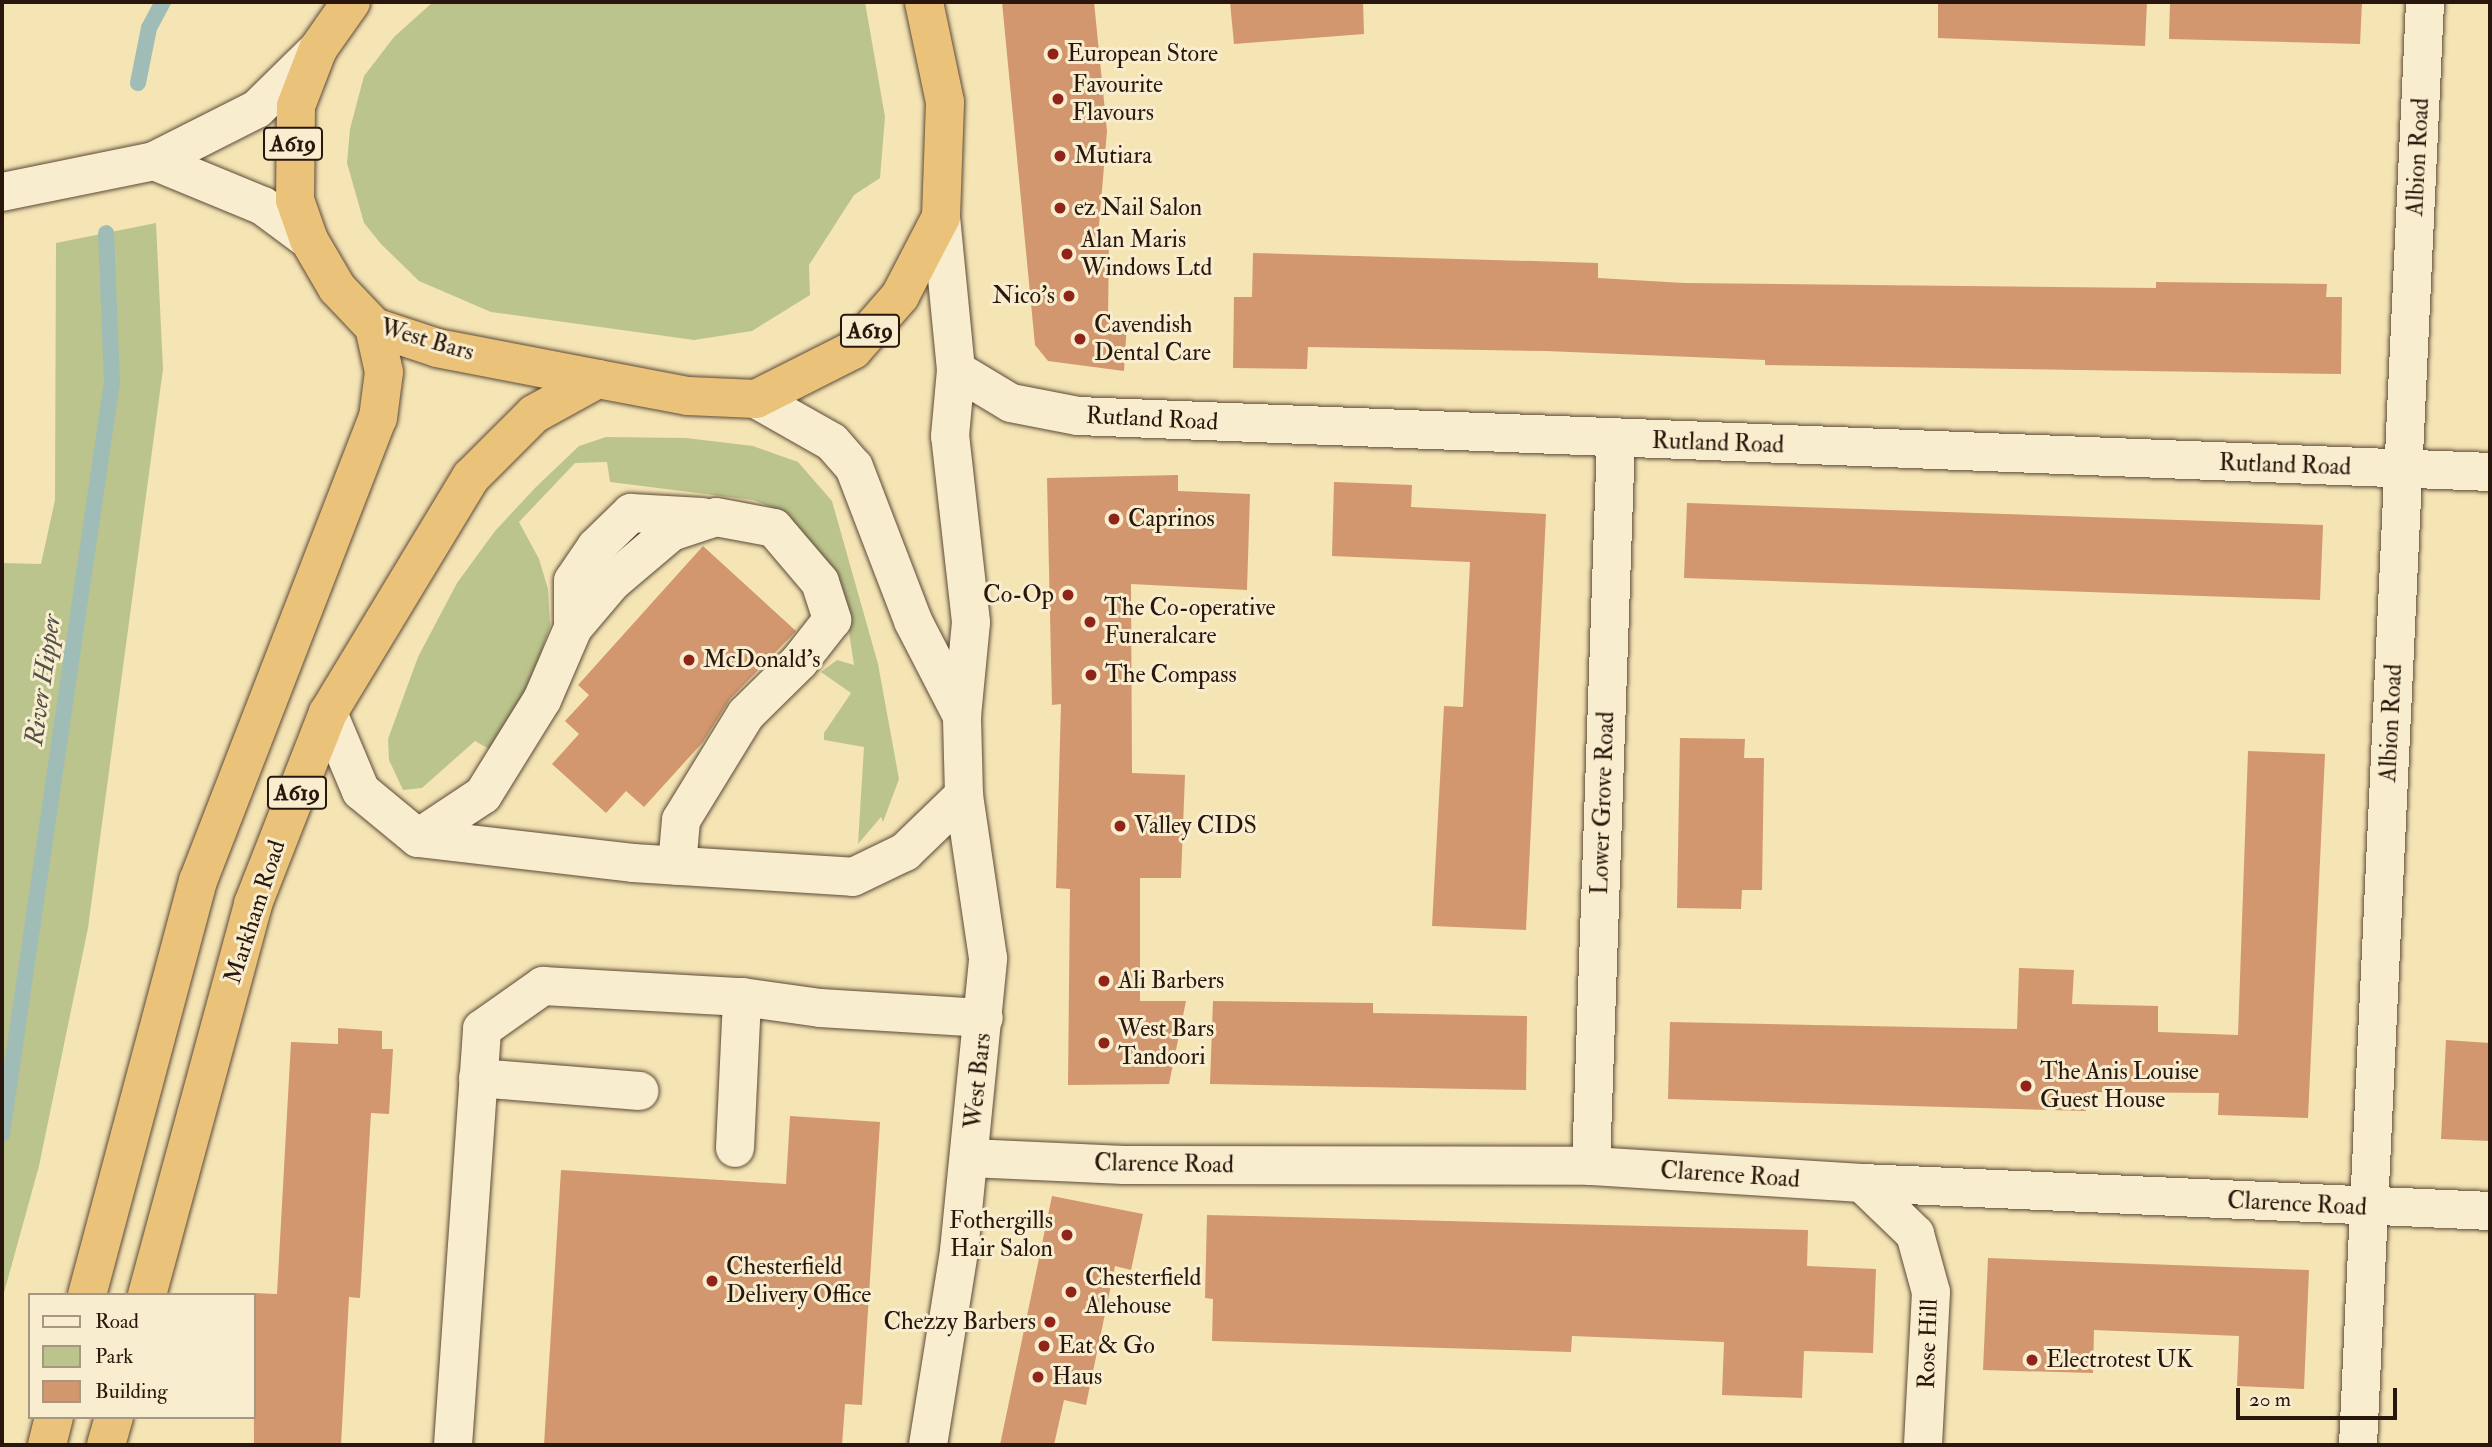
<!DOCTYPE html>
<style>
body{margin:0}
#map{position:relative;width:2492px;height:1447px;overflow:hidden;background:#f5e4b4;font-family:"IM FELL Double Pica",serif}
div>[style]{position:absolute}
[style*='--x']{left:calc(var(--x)*1px);top:calc(var(--y)*1px);width:calc(var(--w)*1px);rotate:calc(var(--a)*1deg)}
.green>*{inset:0;background:#bcc48d}
.stream>*{height:16px;margin:-8px;padding:0 8px;transform-origin:8px;border-radius:8px;background:#9fbcb6}
.building>*{inset:0;background:#d2976e}
.roads{filter:drop-shadow(0 0 2px #5c4a38) drop-shadow(0 0 2px #5c4a38)}
.minor>*{height:38px;margin:-19px;padding:0 19px;transform-origin:19px;border-radius:19px;background:#f8edce}
.highway>*{height:38px;margin:-19px;padding:0 19px;transform-origin:19px;border-radius:19px;background:#eac27a}
.dots>*{width:19px;height:19px;translate:-50% -50%;box-sizing:border-box;border:4px solid #f8edce;border-radius:50%}
span{translate:-50% -50%;white-space:nowrap;text-align:center;line-height:1.15;-webkit-text-stroke:6px #f8edce;paint-order:stroke}
.shield-label span{padding:2px 5px;background:#f8edce;border:2px solid;border-radius:5px;-webkit-text-stroke-width:0}
.shield-label{font-size:23px;color:#29170e;font-weight:700}
.poi-label{font-size:24px;color:#29170e}
.left{translate:0 -50%;text-align:left}
.right{translate:-100% -50%;text-align:right}
.street-label{font-size:24px;color:#29170e}
.water-label{font-size:26px;color:#525149;font-style:italic}
.frame{position:absolute;inset:0;border:4px solid #29170e;pointer-events:none}
.legend{position:absolute;left:28px;top:1293px;width:228px;height:126px;box-sizing:border-box;background:#f8edce;border:2px solid #a59781;margin:0;padding:9px 12px;list-style:none;font-size:21px;color:#29170e}
.legend li{display:flex;align-items:center;gap:14px;height:35px}
.legend b{width:35px;border:2px solid #a59781}
.scale{position:absolute;left:2236px;top:1388px;width:161px;height:32px;box-sizing:border-box;border:4px solid #29170e;border-top:0;padding-left:9px;font-size:21px;line-height:24px;white-space:nowrap;color:#29170e;-webkit-text-stroke:5px #f8edce;paint-order:stroke}
</style>
<div id="map">
<div class="green">
<i style="clip-path:polygon(433px 2px,865px 2px,885px 117px,880px 178px,854px 195px,809px 265px,810px 295px,752px 331px,694px 340px,491px 312px,419px 281px,381px 244px,364px 223px,347px 163px,350px 129px,364px 76px,394px 37px)"></i>
<i style="clip-path:polygon(156px 223px,163px 369px,88px 928px,39px 1166px,2px 1300px,2px 563px,41px 564px,55px 500px,56px 243px)"></i>
<i style="clip-path:polygon(606px 437px,686px 438px,753px 446px,798px 462px,832px 501px,878px 664px,899px 779px,883px 822px,881px 817px,858px 844px,864px 747px,824px 740px,824px 733px,851px 693px,821px 672px,837px 660px,854px 665px,848px 626px,801px 530px,776px 509px,753px 500px,610px 482px,607px 462px,575px 463px,519px 522px,539px 559px,548px 589px,550px 625px,529px 691px,491px 750px,475px 741px,422px 788px,403px 790px,389px 760px,388px 739px,418px 657px,457px 583px,495px 531px,536px 487px,579px 446px)"></i>
</div>
<div class="stream">
<i style="--x:138;--y:83;--w:56;--a:-78.7"></i>
<i style="--x:149;--y:28;--w:30;--a:-62"></i>
<i style="--x:2;--y:1134;--w:760;--a:-81.68"></i>
<i style="--x:112;--y:382;--w:149;--a:-92.3"></i>
</div>
<div class="building">
<i style="clip-path:polygon(1002px 2px,1094px 2px,1107px 131px,1098px 237px,1109px 239px,1108px 320px,1127px 322px,1124px 371px,1048px 361px,1035px 345px)"></i>
<i style="clip-path:polygon(1230px 2px,1363px 2px,1364px 34px,1234px 44px)"></i>
<i style="clip-path:polygon(1938px 2px,2147px 2px,2145px 46px,1938px 38px)"></i>
<i style="clip-path:polygon(2170px 2px,2362px 2px,2360px 44px,2169px 39px)"></i>
<i style="clip-path:polygon(1253px 253px,1598px 263px,1598px 278px,1684px 283px,2156px 288px,2156px 282px,2327px 284px,2326px 297px,2342px 297px,2341px 374px,1765px 365px,1765px 360px,1546px 351px,1308px 347px,1307px 369px,1233px 368px,1234px 297px,1252px 297px)"></i>
<i style="clip-path:polygon(1178px 475px,1178px 491px,1250px 494px,1247px 590px,1131px 584px,1132px 773px,1185px 775px,1181px 878px,1140px 878px,1140px 1001px,1186px 1001px,1169px 1084px,1068px 1085px,1070px 889px,1056px 888px,1061px 704px,1052px 705px,1047px 478px)"></i>
<i style="clip-path:polygon(1334px 482px,1412px 485px,1411px 507px,1546px 514px,1526px 930px,1432px 926px,1444px 706px,1463px 707px,1470px 562px,1332px 556px)"></i>
<i style="clip-path:polygon(1687px 503px,2323px 525px,2320px 600px,1684px 578px)"></i>
<i style="clip-path:polygon(703px 546px,796px 631px,730px 699px,703px 742px,644px 807px,626px 791px,606px 813px,552px 764px,579px 734px,565px 721px,589px 695px,578px 685px)"></i>
<i style="clip-path:polygon(1680px 738px,1745px 739px,1744px 758px,1764px 758px,1762px 890px,1742px 890px,1741px 909px,1677px 908px)"></i>
<i style="clip-path:polygon(2248px 751px,2325px 754px,2308px 1118px,2218px 1115px,2219px 1093px,2087px 1092px,2086px 1111px,1668px 1099px,1670px 1022px,2017px 1029px,2019px 968px,2074px 970px,2072px 1004px,2158px 1006px,2158px 1032px,2238px 1035px)"></i>
<i style="clip-path:polygon(1213px 1001px,1373px 1003px,1373px 1013px,1527px 1016px,1526px 1090px,1210px 1084px)"></i>
<i style="clip-path:polygon(338px 1028px,382px 1031px,382px 1049px,393px 1049px,389px 1114px,371px 1113px,360px 1298px,349px 1297px,341px 1445px,254px 1445px,253px 1293px,277px 1294px,291px 1042px,338px 1044px)"></i>
<i style="clip-path:polygon(2446px 1040px,2490px 1043px,2490px 1141px,2441px 1139px)"></i>
<i style="clip-path:polygon(790px 1116px,880px 1122px,862px 1405px,845px 1404px,842px 1445px,544px 1445px,561px 1170px,786px 1184px)"></i>
<i style="clip-path:polygon(1052px 1196px,1143px 1214px,1131px 1270px,1115px 1266px,1086px 1405px,1064px 1400px,1054px 1445px,1000px 1445px)"></i>
<i style="clip-path:polygon(1207px 1215px,1808px 1230px,1807px 1266px,1876px 1269px,1873px 1353px,1804px 1351px,1802px 1398px,1722px 1395px,1724px 1342px,1572px 1336px,1571px 1352px,1212px 1341px,1213px 1299px,1205px 1298px)"></i>
<i style="clip-path:polygon(1988px 1258px,2309px 1270px,2304px 1389px,2237px 1386px,2239px 1336px,2094px 1330px,2093px 1373px,1983px 1370px)"></i>
</div>
<div class="roads">
<div class="minor">
<i style="--x:154;--y:161;--w:118;--a:22.4"></i>
<i style="--x:263;--y:206;--w:57;--a:36.5"></i>
<i style="--x:2;--y:192;--w:155;--a:-11.5"></i>
<i style="--x:154;--y:161;--w:115;--a:-26.8"></i>
<i style="--x:257;--y:109;--w:86;--a:-44.5"></i>
<i style="--x:956;--y:370;--w:64;--a:31"></i>
<i style="--x:1011;--y:403;--w:68;--a:11"></i>
<i style="--x:1078;--y:416;--w:1413;--a:2.27"></i>
<i style="--x:756;--y:399;--w:87;--a:29.5"></i>
<i style="--x:832;--y:442;--w:33;--a:49"></i>
<i style="--x:854;--y:467;--w:165;--a:69"></i>
<i style="--x:913;--y:621;--w:107;--a:62.7"></i>
<i style="--x:573;--y:628;--w:47;--a:-90"></i>
<i style="--x:573;--y:581;--w:41;--a:-55.9"></i>
<i style="--x:596;--y:547;--w:49;--a:-44.2"></i>
<i style="--x:631;--y:513;--w:71;--a:3.2"></i>
<i style="--x:328;--y:713;--w:85;--a:67.1"></i>
<i style="--x:361;--y:791;--w:74;--a:39.5"></i>
<i style="--x:418;--y:838;--w:216;--a:6.6"></i>
<i style="--x:633;--y:863;--w:220;--a:3.6"></i>
<i style="--x:853;--y:877;--w:58;--a:-25.7"></i>
<i style="--x:905;--y:852;--w:82;--a:-44"></i>
<i style="--x:418;--y:838;--w:78;--a:-33.5"></i>
<i style="--x:483;--y:795;--w:112;--a:-58.2"></i>
<i style="--x:542;--y:700;--w:78;--a:-66.7"></i>
<i style="--x:573;--y:628;--w:60;--a:-49.7"></i>
<i style="--x:612;--y:582;--w:77;--a:-40.3"></i>
<i style="--x:671;--y:532;--w:47;--a:-18.4"></i>
<i style="--x:716;--y:517;--w:59;--a:10.7"></i>
<i style="--x:774;--y:528;--w:71;--a:49.6"></i>
<i style="--x:820;--y:582;--w:40;--a:72"></i>
<i style="--x:832;--y:620;--w:53;--a:128.2"></i>
<i style="--x:799;--y:662;--w:74;--a:135.5"></i>
<i style="--x:746;--y:714;--w:124;--a:121.5"></i>
<i style="--x:681;--y:820;--w:46;--a:95"></i>
<i style="--x:478;--y:1078;--w:162;--a:4.6"></i>
<i style="--x:735;--y:1148;--w:151;--a:-87.3"></i>
<i style="--x:970;--y:1158;--w:154;--a:2.6"></i>
<i style="--x:1124;--y:1165;--w:467;--a:0.1"></i>
<i style="--x:1591;--y:1166;--w:272;--a:3.6"></i>
<i style="--x:1862;--y:1183;--w:629;--a:2.55"></i>
<i style="--x:1591;--y:1166;--w:727;--a:-88.03"></i>
<i style="--x:1862;--y:1183;--w:74;--a:43.9"></i>
<i style="--x:1915;--y:1234;--w:60;--a:74.6"></i>
<i style="--x:1931;--y:1292;--w:153;--a:93"></i>
<i style="--x:453;--y:1445;--w:417;--a:-86"></i>
<i style="--x:482;--y:1029;--w:75;--a:-35.2"></i>
<i style="--x:543;--y:986;--w:199;--a:3.2"></i>
<i style="--x:742;--y:997;--w:79;--a:8"></i>
<i style="--x:820;--y:1008;--w:164;--a:3.5"></i>
<i style="--x:928;--y:1445;--w:196;--a:-80.9"></i>
<i style="--x:959;--y:1251;--w:294;--a:-84.3"></i>
<i style="--x:988;--y:958;--w:165;--a:-98.4"></i>
<i style="--x:964;--y:795;--w:79;--a:-91.5"></i>
<i style="--x:962;--y:716;--w:94;--a:-84.5"></i>
<i style="--x:971;--y:622;--w:187;--a:-96.4"></i>
<i style="--x:950;--y:436;--w:66;--a:-84.8"></i>
<i style="--x:956;--y:370;--w:154;--a:-95.6"></i>
<i style="--x:2358;--y:1445;--w:1445;--a:-87.34"></i>
</div>
<div class="highway">
<i style="--x:351;--y:2;--w:57;--a:125.1"></i>
<i style="--x:318;--y:49;--w:61;--a:111.1"></i>
<i style="--x:296;--y:106;--w:94;--a:90.6"></i>
<i style="--x:295;--y:200;--w:42;--a:70.7"></i>
<i style="--x:309;--y:240;--w:56;--a:59.7"></i>
<i style="--x:337;--y:288;--w:54;--a:46.5"></i>
<i style="--x:374;--y:327;--w:66;--a:18.4"></i>
<i style="--x:437;--y:348;--w:164;--a:10.9"></i>
<i style="--x:598;--y:379;--w:92;--a:10.7"></i>
<i style="--x:688;--y:396;--w:68;--a:2.5"></i>
<i style="--x:756;--y:399;--w:109;--a:-26.8"></i>
<i style="--x:853;--y:350;--w:72;--a:-49"></i>
<i style="--x:900;--y:296;--w:89;--a:-62.6"></i>
<i style="--x:941;--y:217;--w:115;--a:-88"></i>
<i style="--x:945;--y:102;--w:102;--a:-101.9"></i>
<i style="--x:87;--y:1295;--w:429;--a:-75"></i>
<i style="--x:198;--y:881;--w:497;--a:-68.8"></i>
<i style="--x:378;--y:418;--w:46;--a:-82.6"></i>
<i style="--x:384;--y:372;--w:46;--a:-102.5"></i>
<i style="--x:147;--y:1295;--w:405;--a:-74.8"></i>
<i style="--x:253;--y:904;--w:205;--a:-68.6"></i>
<i style="--x:328;--y:713;--w:276;--a:-58.8"></i>
<i style="--x:471;--y:477;--w:89;--a:-45"></i>
<i style="--x:534;--y:414;--w:73;--a:-28.7"></i>
<i style="--x:47;--y:1445;--w:29;--a:-76"></i>
<i style="--x:106;--y:1445;--w:29;--a:-74"></i>
</div>
</div>
<div class="dots">
<i style="left:1053px;top:54px;background:#8f2418"></i>
<i style="left:1058px;top:99px;background:#8f2418"></i>
<i style="left:1060px;top:156px;background:#8f2418"></i>
<i style="left:1060px;top:208px;background:#8f2418"></i>
<i style="left:1067px;top:254px;background:#8f2418"></i>
<i style="left:1069px;top:296px;background:#8f2418"></i>
<i style="left:1080px;top:339px;background:#8f2418"></i>
<i style="left:1114px;top:519px;background:#8f2418"></i>
<i style="left:1068px;top:595px;background:#8f2418"></i>
<i style="left:1090px;top:622px;background:#8f2418"></i>
<i style="left:689px;top:660px;background:#8f2418"></i>
<i style="left:1091px;top:675px;background:#8f2418"></i>
<i style="left:1120px;top:826px;background:#8f2418"></i>
<i style="left:1104px;top:981px;background:#8f2418"></i>
<i style="left:1104px;top:1043px;background:#8f2418"></i>
<i style="left:2026px;top:1086px;background:#8f2418"></i>
<i style="left:1067px;top:1235px;background:#8f2418"></i>
<i style="left:712px;top:1281px;background:#8f2418"></i>
<i style="left:1071px;top:1292px;background:#8f2418"></i>
<i style="left:1050px;top:1322px;background:#8f2418"></i>
<i style="left:1044px;top:1346px;background:#8f2418"></i>
<i style="left:2032px;top:1360px;background:#8f2418"></i>
<i style="left:1038px;top:1377px;background:#8f2418"></i>
</div>
<div class="shield-label">
<span style="left:293px;top:144px">A619</span>
<span style="left:870px;top:331px">A619</span>
<span style="left:297px;top:793px">A619</span>
</div>
<div class="poi-label">
<span class="left" style="left:1067px;top:54px">European Store</span>
<span class="left" style="left:1072px;top:99px">Favourite<br>Flavours</span>
<span class="left" style="left:1074px;top:156px">Mutiara</span>
<span class="left" style="left:1074px;top:208px">ez Nail Salon</span>
<span class="left" style="left:1081px;top:254px">Alan Maris<br>Windows Ltd</span>
<span class="right" style="left:1055px;top:296px">Nico's</span>
<span class="left" style="left:1094px;top:339px">Cavendish<br>Dental Care</span>
<span class="left" style="left:1128px;top:519px">Caprinos</span>
<span class="right" style="left:1054px;top:595px">Co-Op</span>
<span class="left" style="left:1104px;top:622px">The Co-operative<br>Funeralcare</span>
<span class="left" style="left:703px;top:660px">McDonald's</span>
<span class="left" style="left:1105px;top:675px">The Compass</span>
<span class="left" style="left:1134px;top:826px">Valley CIDS</span>
<span class="left" style="left:1118px;top:981px">Ali Barbers</span>
<span class="left" style="left:1118px;top:1043px">West Bars<br>Tandoori</span>
<span class="left" style="left:2040px;top:1086px">The Anis Louise<br>Guest House</span>
<span class="right" style="left:1053px;top:1235px">Fothergills<br>Hair Salon</span>
<span class="left" style="left:726px;top:1281px">Chesterfield<br>Delivery Office</span>
<span class="left" style="left:1085px;top:1292px">Chesterfield<br>Alehouse</span>
<span class="right" style="left:1036px;top:1322px">Chezzy Barbers</span>
<span class="left" style="left:1058px;top:1346px">Eat &amp; Go</span>
<span class="left" style="left:2046px;top:1360px">Electrotest UK</span>
<span class="left" style="left:1052px;top:1377px">Haus</span>
</div>
<div class="street-label">
<span style="left:2418px;top:157px;rotate:-87deg">Albion Road</span>
<span style="left:427px;top:340px;rotate:16deg">West Bars</span>
<span style="left:1152px;top:419px;rotate:3deg">Rutland Road</span>
<span style="left:1718px;top:443px;rotate:2deg">Rutland Road</span>
<span style="left:2285px;top:465px;rotate:2deg">Rutland Road</span>
<span style="left:2391px;top:723px;rotate:-87deg">Albion Road</span>
<span style="left:1603px;top:803px;rotate:-88deg">Lower Grove Road</span>
<span style="left:255px;top:912px;rotate:-72deg">Markham Road</span>
<span style="left:978px;top:1081px;rotate:-84deg">West Bars</span>
<span style="left:1164px;top:1164px;rotate:1deg">Clarence Road</span>
<span style="left:1730px;top:1175px;rotate:4deg">Clarence Road</span>
<span style="left:2297px;top:1204px;rotate:3deg">Clarence Road</span>
<span style="left:1928px;top:1344px;rotate:-88deg">Rose Hill</span>
</div>
<div class="water-label">
<span style="left:44px;top:680px;rotate:-82deg">River Hipper</span>
</div>
<div class="frame"></div>
<ul class="legend">
<li><b style="height:9px;background:#f8edce"></b>Road</li>
<li><b style="height:19px;background:#bcc48d"></b>Park</li>
<li><b style="height:19px;background:#d2976e"></b>Building</li>
</ul>
<div class="scale">20 m</div>
</div>
